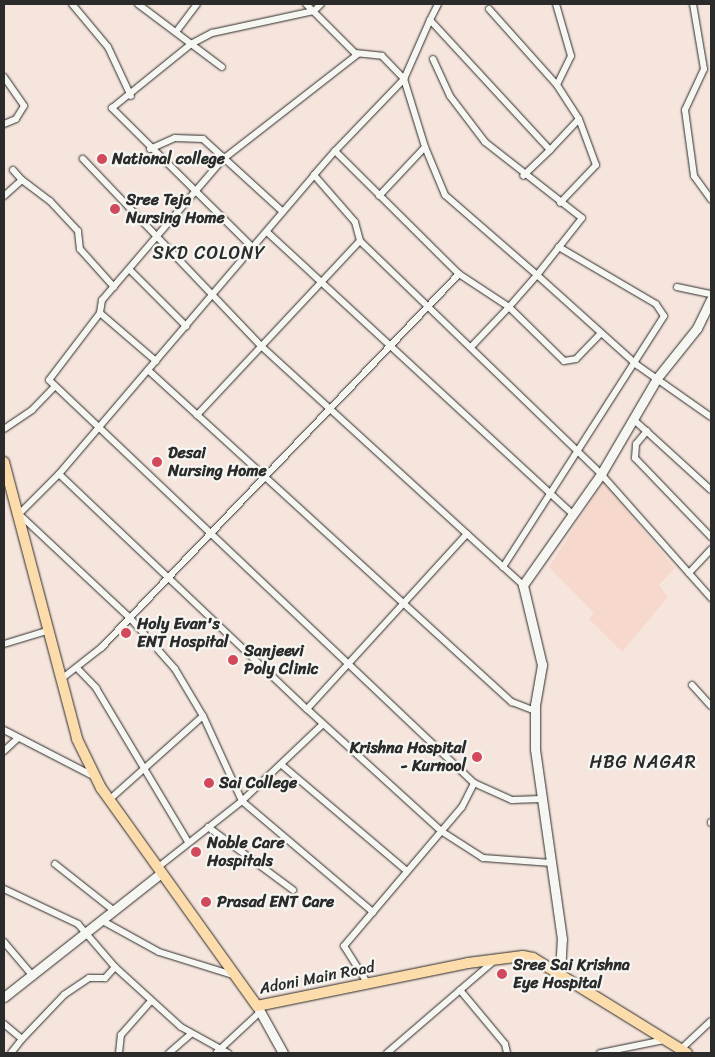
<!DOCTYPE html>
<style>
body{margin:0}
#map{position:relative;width:715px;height:1057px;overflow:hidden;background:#f6e5dc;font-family:Sriracha,sans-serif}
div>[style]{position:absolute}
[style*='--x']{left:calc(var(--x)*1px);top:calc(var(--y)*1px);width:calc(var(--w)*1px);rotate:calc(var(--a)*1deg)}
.built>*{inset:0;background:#f6d9cc}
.roads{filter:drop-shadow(0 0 1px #2b2b2b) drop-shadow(0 0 1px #2b2b2b)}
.street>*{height:6px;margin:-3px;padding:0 3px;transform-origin:3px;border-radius:3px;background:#f6f6f2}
.secondary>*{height:9px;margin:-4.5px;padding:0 4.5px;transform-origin:4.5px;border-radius:4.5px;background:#f6f6f2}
.primary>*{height:10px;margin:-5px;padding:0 5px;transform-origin:5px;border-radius:5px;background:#fddcac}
.dots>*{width:14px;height:14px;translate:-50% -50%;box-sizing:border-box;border:2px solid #f6f6f2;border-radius:50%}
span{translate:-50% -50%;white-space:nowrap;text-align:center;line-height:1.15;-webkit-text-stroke:4.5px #f6f6f2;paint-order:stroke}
.poi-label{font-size:16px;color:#2b2b2b;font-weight:700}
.left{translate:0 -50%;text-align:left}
.right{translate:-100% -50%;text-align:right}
.street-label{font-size:16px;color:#2b2b2b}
.neighbourhood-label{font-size:18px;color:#2b2b2b;letter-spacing:1px}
.frame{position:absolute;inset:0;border:5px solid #2b2b2b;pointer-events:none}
</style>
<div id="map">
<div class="built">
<i style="clip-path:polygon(603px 482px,675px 568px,659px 585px,668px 597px,622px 652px,589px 619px,594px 613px,549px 567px)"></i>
</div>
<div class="roads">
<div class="street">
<i style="--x:72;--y:4;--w:56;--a:50.1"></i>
<i style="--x:108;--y:47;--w:54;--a:64.9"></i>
<i style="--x:138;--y:4;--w:105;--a:36.9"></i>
<i style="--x:306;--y:4;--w:69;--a:45"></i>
<i style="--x:355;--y:53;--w:27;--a:6"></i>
<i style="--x:382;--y:56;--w:32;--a:46"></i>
<i style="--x:556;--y:4;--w:54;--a:73.9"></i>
<i style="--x:571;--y:56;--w:32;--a:116"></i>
<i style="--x:693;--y:4;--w:66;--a:80.4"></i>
<i style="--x:704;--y:69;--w:45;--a:114.9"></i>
<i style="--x:685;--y:110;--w:67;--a:82.2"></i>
<i style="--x:694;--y:176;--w:29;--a:54"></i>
<i style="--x:489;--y:9;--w:102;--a:48.2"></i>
<i style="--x:557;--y:85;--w:40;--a:57.1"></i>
<i style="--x:579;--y:119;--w:49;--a:69.7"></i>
<i style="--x:596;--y:165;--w:52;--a:133.5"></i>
<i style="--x:430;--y:20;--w:18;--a:-63"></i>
<i style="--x:176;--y:32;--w:35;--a:-53"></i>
<i style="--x:358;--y:54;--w:171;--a:142.1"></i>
<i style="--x:223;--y:159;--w:186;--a:130.6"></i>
<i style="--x:102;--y:300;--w:13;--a:99"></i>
<i style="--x:100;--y:313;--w:84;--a:127.3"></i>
<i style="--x:49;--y:380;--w:586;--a:43.48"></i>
<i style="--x:474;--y:783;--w:42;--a:24.1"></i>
<i style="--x:512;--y:800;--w:29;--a:-2"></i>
<i style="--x:433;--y:59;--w:41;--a:65.3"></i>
<i style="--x:450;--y:96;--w:58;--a:52.7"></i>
<i style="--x:485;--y:142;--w:123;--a:38.1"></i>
<i style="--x:582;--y:218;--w:73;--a:128.3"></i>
<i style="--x:537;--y:275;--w:135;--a:42"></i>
<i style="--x:637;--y:365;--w:90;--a:35.1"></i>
<i style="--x:4;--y:77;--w:35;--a:55"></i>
<i style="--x:24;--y:106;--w:15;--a:122"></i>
<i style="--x:16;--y:119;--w:13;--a:157"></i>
<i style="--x:404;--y:79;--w:64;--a:-66.2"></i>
<i style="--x:430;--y:20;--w:177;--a:47.3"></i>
<i style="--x:550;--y:150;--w:37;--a:136"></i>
<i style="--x:425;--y:147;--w:52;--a:67.4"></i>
<i style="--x:445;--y:195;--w:122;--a:41"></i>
<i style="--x:537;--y:275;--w:43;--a:131.2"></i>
<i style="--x:509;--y:307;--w:77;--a:44.5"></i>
<i style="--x:564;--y:361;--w:12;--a:-9"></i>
<i style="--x:576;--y:359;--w:36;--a:-46"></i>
<i style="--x:150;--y:149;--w:27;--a:-24"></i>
<i style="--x:175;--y:138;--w:28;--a:2"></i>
<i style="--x:203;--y:139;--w:108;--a:42.4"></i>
<i style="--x:550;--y:150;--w:42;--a:-46.9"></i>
<i style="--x:335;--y:151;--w:100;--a:-46.2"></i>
<i style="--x:404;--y:79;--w:71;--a:72.8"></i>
<i style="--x:425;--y:147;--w:67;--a:133.2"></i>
<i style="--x:13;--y:170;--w:13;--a:48"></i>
<i style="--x:314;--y:175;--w:32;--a:-49"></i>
<i style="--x:335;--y:151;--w:175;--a:44.8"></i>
<i style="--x:459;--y:274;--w:60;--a:33.4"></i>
<i style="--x:509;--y:307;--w:55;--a:133.5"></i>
<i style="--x:4;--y:196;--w:24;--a:-42"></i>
<i style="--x:22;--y:180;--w:35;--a:37"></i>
<i style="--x:50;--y:201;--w:41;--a:47"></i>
<i style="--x:78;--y:231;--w:18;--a:84"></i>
<i style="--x:80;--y:249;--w:51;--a:48.2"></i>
<i style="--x:267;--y:232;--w:416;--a:42.7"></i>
<i style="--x:253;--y:248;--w:199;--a:-135.2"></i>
<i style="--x:112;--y:108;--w:102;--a:-39"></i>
<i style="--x:191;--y:44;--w:24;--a:-28"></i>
<i style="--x:212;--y:33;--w:104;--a:-12.2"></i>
<i style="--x:314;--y:11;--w:10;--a:-45"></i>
<i style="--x:129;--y:269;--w:81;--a:45"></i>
<i style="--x:677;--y:287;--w:35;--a:12"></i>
<i style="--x:100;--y:313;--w:74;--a:40.6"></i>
<i style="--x:148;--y:370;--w:493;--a:42.4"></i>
<i style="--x:512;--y:702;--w:25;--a:21"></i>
<i style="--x:197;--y:415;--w:238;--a:-46.9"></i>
<i style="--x:633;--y:419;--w:105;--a:42.3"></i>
<i style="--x:4;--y:429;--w:34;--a:-34"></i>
<i style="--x:32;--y:410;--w:33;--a:-46"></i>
<i style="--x:647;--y:431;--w:17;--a:130"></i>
<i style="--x:636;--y:444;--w:14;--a:94"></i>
<i style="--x:635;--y:458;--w:110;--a:46.1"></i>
<i style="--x:59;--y:474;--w:342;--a:43.5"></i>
<i style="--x:307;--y:709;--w:237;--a:-47.6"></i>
<i style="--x:467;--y:534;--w:277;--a:-137.6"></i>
<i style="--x:262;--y:347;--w:260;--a:-133.6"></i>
<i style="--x:467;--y:534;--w:76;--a:42.3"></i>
<i style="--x:503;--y:567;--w:298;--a:-57.3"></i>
<i style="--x:664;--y:316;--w:14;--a:-124"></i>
<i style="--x:656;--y:304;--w:113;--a:-149.6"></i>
<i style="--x:689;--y:573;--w:33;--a:-47"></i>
<i style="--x:4;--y:644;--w:45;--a:-16.8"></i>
<i style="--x:77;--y:668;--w:28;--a:46"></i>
<i style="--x:96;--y:688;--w:179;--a:59.1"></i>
<i style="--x:60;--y:680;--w:52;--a:-38"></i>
<i style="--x:101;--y:648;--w:518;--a:-46.25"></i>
<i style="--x:692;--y:685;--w:28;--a:48"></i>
<i style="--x:307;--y:709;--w:181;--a:42.3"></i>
<i style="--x:441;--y:831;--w:50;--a:32.7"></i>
<i style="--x:483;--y:858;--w:69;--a:4.1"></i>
<i style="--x:323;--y:724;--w:112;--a:136.5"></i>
<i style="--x:242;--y:801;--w:172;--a:40.3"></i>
<i style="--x:4;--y:730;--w:102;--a:27.3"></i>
<i style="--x:4;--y:751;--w:18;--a:-43"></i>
<i style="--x:283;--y:766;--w:162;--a:40.3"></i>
<i style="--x:109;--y:800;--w:126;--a:-41.8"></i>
<i style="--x:711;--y:822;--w:1;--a:90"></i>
<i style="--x:208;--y:827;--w:106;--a:36.5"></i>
<i style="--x:55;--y:864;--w:74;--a:38.4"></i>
<i style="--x:157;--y:868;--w:108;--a:-38.2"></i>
<i style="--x:242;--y:801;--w:94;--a:-114.6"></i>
<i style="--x:203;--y:716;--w:55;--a:-120.8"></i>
<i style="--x:175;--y:669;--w:68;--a:-131.4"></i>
<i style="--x:130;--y:618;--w:152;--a:-136.9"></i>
<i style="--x:19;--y:514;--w:57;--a:-45"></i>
<i style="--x:59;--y:474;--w:393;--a:-49.5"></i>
<i style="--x:314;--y:175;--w:62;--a:48.9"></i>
<i style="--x:355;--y:222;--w:20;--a:75"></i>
<i style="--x:360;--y:241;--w:335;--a:44"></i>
<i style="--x:601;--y:474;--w:166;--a:48.4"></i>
<i style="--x:4;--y:889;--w:82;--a:25.3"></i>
<i style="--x:78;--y:924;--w:57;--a:49.3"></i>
<i style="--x:115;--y:967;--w:15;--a:132"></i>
<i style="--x:105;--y:978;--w:16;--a:180"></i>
<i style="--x:89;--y:978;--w:30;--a:146"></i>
<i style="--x:64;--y:995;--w:61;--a:133.7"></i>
<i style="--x:101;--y:920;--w:66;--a:28.9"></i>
<i style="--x:159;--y:952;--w:77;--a:17.3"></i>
<i style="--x:4;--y:942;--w:43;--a:49.7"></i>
<i style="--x:115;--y:967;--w:89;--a:42.3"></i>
<i style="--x:181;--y:1027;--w:54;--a:29"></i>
<i style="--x:368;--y:984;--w:45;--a:-122.3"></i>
<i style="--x:344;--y:946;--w:182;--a:-49.7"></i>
<i style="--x:462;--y:807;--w:27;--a:-63"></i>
<i style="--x:460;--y:990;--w:70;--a:50.2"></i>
<i style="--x:505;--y:1044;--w:9;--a:77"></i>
<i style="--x:4;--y:1024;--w:23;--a:40"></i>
<i style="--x:22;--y:1039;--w:18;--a:128"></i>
<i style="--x:680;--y:1050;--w:42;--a:-43.1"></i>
<i style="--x:217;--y:1052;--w:59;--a:-42.9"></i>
<i style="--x:119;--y:1053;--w:18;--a:-84"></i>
<i style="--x:121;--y:1035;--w:44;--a:-48.7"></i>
<i style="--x:169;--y:1053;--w:29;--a:-41"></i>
<i style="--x:387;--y:1053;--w:141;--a:-40.7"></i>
<i style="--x:600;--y:1053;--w:65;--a:-11.5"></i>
</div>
<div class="secondary">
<i style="--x:560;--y:974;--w:35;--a:-87"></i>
<i style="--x:562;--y:939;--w:192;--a:-98.1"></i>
<i style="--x:535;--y:749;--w:44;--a:-90"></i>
<i style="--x:535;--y:705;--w:41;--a:-80.1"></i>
<i style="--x:542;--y:665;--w:82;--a:-103.4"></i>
<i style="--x:523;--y:585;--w:136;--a:-54.9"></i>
<i style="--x:601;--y:474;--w:111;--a:-59.7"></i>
<i style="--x:657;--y:378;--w:64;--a:-51.3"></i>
<i style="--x:697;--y:328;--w:32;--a:-64"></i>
<i style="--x:4;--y:997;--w:199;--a:-38.3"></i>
<i style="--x:257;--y:1006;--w:54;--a:61"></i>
</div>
<div class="primary">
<i style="--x:4;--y:462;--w:286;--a:75.2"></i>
<i style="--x:77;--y:739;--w:55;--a:63.9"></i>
<i style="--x:101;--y:788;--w:268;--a:54.4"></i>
<i style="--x:257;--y:1006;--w:215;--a:-11.5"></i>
<i style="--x:468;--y:963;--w:55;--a:-7.3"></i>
<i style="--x:523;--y:956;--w:10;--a:11"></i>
<i style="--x:533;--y:958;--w:181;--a:31.7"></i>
</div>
</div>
<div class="dots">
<i style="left:102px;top:159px;background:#d1495b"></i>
<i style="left:115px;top:209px;background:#d1495b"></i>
<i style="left:157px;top:462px;background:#d1495b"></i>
<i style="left:126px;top:633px;background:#d1495b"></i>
<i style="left:233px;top:660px;background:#d1495b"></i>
<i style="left:477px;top:757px;background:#d1495b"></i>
<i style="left:209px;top:783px;background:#d1495b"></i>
<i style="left:196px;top:852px;background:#d1495b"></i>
<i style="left:206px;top:902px;background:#d1495b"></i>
<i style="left:502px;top:974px;background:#d1495b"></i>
</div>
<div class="poi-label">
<span class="left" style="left:112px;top:159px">National college</span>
<span class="left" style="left:126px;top:209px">Sree Teja<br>Nursing Home</span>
<span class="left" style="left:168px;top:462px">Desai<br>Nursing Home</span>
<span class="left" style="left:137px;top:633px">Holy Evan's<br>ENT Hospital</span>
<span class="left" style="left:244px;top:660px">Sanjeevi<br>Poly Clinic</span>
<span class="right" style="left:466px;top:757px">Krishna Hospital<br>- Kurnool</span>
<span class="left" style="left:219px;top:783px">Sai College</span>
<span class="left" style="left:207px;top:852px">Noble Care<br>Hospitals</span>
<span class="left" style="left:217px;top:902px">Prasad ENT Care</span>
<span class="left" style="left:513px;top:974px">Sree Sai Krishna<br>Eye Hospital</span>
</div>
<div class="street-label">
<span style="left:317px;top:978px;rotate:-11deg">Adoni Main Road</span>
</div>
<div class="neighbourhood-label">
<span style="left:209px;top:253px">SKD COLONY</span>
<span style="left:643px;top:762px">HBG NAGAR</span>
</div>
<div class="frame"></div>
</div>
